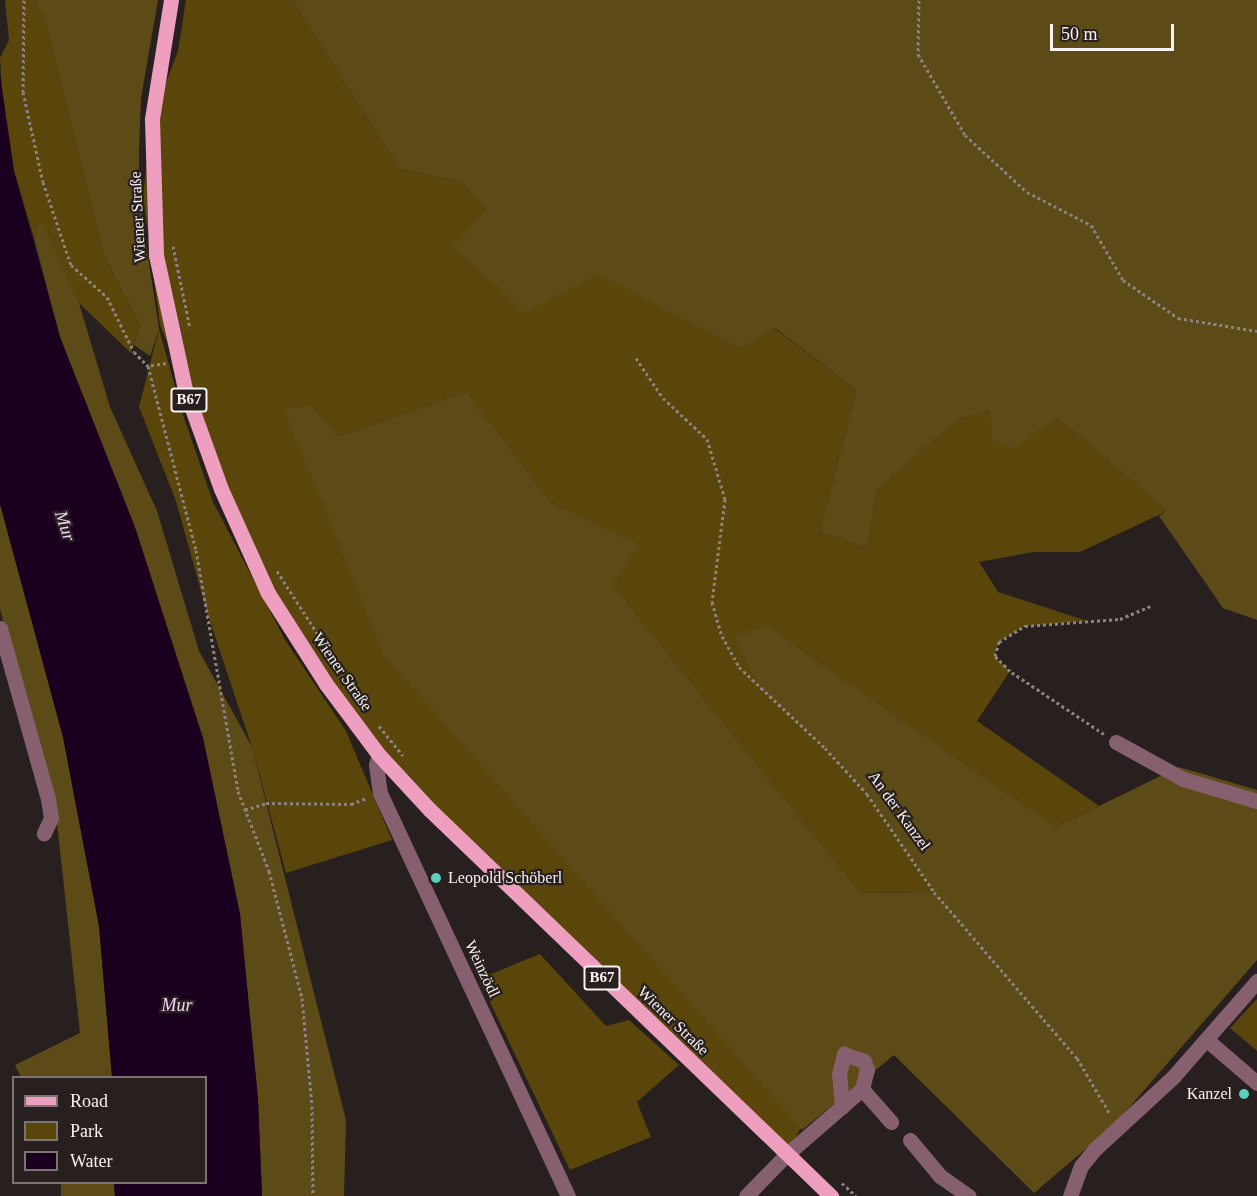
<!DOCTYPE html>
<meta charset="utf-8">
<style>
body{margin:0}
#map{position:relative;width:1257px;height:1196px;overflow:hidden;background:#28201f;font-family:Georgia,serif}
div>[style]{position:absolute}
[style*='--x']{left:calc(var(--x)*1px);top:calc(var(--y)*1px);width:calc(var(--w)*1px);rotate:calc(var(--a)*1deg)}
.green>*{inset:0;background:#5a460a}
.forest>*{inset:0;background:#5d4b17}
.water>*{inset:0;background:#1a001e}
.path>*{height:3px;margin-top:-1.5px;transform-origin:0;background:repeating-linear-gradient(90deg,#8a8382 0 3px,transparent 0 6px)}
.minor>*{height:15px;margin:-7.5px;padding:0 7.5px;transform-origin:7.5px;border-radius:7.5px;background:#876070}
.major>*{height:15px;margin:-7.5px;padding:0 7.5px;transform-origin:7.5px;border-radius:7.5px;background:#ee9ebf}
.dots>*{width:16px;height:16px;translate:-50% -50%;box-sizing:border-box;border:3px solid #28201f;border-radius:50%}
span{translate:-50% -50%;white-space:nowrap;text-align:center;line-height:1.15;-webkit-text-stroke:4.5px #28201f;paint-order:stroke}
.shield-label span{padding:2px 4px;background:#28201f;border:2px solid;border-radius:4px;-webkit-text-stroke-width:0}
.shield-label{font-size:15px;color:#f8f2f1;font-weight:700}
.street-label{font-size:16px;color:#f8f2f1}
.poi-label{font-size:16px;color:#f8f2f1}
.left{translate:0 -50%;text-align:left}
.right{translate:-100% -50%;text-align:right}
.water-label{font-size:18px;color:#f3d3f7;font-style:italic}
.legend{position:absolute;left:12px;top:1076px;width:195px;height:108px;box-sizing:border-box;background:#28201f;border:2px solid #7b7473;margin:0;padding:8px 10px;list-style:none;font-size:18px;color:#f8f2f1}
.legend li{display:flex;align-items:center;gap:12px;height:30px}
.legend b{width:30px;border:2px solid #7b7473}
.scale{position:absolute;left:1050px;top:24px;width:124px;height:27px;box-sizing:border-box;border:3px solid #f8f2f1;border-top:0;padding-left:8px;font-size:18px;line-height:21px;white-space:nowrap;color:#f8f2f1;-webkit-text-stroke:4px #28201f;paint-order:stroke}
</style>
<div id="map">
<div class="green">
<i style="clip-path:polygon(5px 0,35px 0,47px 28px,104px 256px,140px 326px,131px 353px,79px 303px,41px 220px,34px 238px,14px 171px,3px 104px,0 58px,9px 40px)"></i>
<i style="clip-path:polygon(186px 0,292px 0,400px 169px,462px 182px,486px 210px,740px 349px,774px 328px,856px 390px,820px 531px,867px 549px,877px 490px,959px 419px,990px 411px,1057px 418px,1167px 511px,1080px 552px,1033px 552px,979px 562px,998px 592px,1087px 621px,1025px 626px,999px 642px,995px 656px,1010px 671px,977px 721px,1099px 806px,1056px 827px,768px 626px,825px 748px,867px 794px,934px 892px,861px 893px,613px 585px,638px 544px,552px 503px,467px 392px,339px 436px,311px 406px,801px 1127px,787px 1154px,430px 810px,326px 684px,268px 593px,160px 325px,143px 196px,152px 119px,178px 51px)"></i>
<i style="clip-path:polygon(159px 329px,182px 412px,213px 502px,285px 640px,346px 731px,392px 840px,286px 873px,252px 747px,206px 609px,176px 501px,139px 407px)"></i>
<i style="clip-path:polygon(540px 954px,606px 1026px,629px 1020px,679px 1065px,637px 1102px,651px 1137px,570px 1170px,479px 979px)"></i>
<i style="clip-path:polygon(1257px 999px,1257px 1051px,1230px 1028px)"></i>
</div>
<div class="forest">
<i style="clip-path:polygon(35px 0,158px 0,141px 98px,139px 150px,139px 196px,159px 329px,150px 356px,134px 345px,140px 326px,104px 256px,47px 28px)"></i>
<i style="clip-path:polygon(292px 0,1257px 0,1257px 620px,1223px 608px,1159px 516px,1167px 511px,1057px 418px,1013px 449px,992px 440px,990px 411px,959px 419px,877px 490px,867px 549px,820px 531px,856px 390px,775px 328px,740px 349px,599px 274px,525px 313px,453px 246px,486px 210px,462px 182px,400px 169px)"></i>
<i style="clip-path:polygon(41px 219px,79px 303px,110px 407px,157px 511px,199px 651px,252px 747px,346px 1120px,344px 1196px,262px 1196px,258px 1099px,240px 914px,203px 738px,60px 337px,34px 238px)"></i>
<i style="clip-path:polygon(467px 392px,552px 503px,639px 544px,613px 585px,861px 893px,934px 892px,867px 794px,825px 748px,759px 687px,734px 636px,768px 626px,1056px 827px,1179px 767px,1257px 790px,1257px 960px,1114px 1125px,1034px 1193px,894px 1055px,802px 1130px,384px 655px,284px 409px,311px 406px,339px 436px)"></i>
<i style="clip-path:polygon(0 504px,63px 737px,99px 926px,112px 1077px,21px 1077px,15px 1065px,80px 1033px,57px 823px,0 609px)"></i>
<i style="clip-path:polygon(61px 1183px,114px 1183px,115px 1196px,61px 1196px)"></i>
</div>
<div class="water">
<i style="clip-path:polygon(0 75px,14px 171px,60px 337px,135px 527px,203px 738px,240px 914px,258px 1099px,262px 1196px,115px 1196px,114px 1183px,206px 1182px,206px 1078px,112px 1077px,99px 926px,63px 737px,0 504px)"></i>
</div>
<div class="path">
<i style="--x:24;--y:0;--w:92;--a:90.6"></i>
<i style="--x:23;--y:92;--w:92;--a:77.5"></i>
<i style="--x:43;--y:182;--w:88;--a:71.4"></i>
<i style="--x:71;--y:265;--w:48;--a:41.6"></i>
<i style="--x:107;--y:297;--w:61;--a:63.9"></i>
<i style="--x:134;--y:352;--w:20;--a:45"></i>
<i style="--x:919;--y:0;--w:54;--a:91.1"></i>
<i style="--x:918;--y:54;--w:94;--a:59.9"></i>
<i style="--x:965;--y:135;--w:84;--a:42.6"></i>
<i style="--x:1027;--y:192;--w:72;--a:27.3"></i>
<i style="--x:1091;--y:225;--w:64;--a:59.8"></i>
<i style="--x:1123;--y:280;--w:67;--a:34.6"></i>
<i style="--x:1178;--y:318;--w:80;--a:9.3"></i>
<i style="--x:173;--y:246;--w:84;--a:78.3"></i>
<i style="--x:636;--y:358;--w:48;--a:56"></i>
<i style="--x:663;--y:398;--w:60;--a:43"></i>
<i style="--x:707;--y:439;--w:63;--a:73.3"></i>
<i style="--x:725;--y:499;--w:104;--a:97.2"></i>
<i style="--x:712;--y:602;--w:35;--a:74"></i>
<i style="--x:722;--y:636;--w:35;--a:61"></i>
<i style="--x:739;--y:667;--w:118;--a:43.3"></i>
<i style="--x:825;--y:748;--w:62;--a:47.6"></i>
<i style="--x:867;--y:794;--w:119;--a:55.6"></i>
<i style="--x:934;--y:892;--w:219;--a:49.3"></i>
<i style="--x:1077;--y:1058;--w:65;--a:59.5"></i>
<i style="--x:166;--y:363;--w:18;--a:171"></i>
<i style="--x:148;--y:366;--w:190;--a:75.4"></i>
<i style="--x:196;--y:550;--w:245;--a:80.1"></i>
<i style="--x:238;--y:791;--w:86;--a:68.8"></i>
<i style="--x:269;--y:871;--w:131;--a:75.4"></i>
<i style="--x:302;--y:998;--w:108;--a:84.7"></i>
<i style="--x:312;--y:1106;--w:90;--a:89.4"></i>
<i style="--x:277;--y:571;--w:161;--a:57.2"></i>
<i style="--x:379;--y:726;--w:38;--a:51"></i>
<i style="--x:1104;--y:734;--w:113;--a:-146.2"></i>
<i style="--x:1010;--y:671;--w:21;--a:-135"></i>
<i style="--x:995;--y:656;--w:15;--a:-74"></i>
<i style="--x:999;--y:642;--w:31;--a:-32"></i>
<i style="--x:1025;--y:626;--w:95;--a:-4.2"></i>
<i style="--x:1120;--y:619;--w:33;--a:-23"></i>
<i style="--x:245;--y:810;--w:22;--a:-18"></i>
<i style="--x:266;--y:803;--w:85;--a:0.7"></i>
<i style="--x:351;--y:804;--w:17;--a:-21"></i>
<i style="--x:842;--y:1183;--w:19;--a:43"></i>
</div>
<div class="minor">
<i style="--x:0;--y:628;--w:178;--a:74.3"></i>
<i style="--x:48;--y:799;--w:19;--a:81"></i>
<i style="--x:51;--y:818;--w:17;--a:115"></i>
<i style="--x:1116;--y:742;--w:77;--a:28.9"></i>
<i style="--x:1183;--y:779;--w:77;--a:16.6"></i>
<i style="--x:379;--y:755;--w:10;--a:107"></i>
<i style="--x:376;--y:765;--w:28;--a:82"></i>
<i style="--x:380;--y:793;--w:445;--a:65"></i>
<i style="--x:1207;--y:1040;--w:66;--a:40.7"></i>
<i style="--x:842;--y:1107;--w:33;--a:-95"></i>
<i style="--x:839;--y:1074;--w:21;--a:-76"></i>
<i style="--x:844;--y:1054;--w:21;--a:19"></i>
<i style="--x:864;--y:1061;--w:9;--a:69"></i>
<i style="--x:867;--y:1069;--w:21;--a:104"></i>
<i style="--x:910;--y:1140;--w:47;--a:50.2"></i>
<i style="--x:940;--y:1176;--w:35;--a:35"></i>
<i style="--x:746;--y:1196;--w:59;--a:-45.7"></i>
<i style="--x:787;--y:1154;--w:99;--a:-40.9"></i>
<i style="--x:862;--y:1089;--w:44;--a:48.7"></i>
<i style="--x:1070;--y:1196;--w:32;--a:-70"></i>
<i style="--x:1081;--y:1166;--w:22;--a:-51"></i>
<i style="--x:1095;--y:1149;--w:106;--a:-42.7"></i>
<i style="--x:1173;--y:1077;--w:128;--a:-48.8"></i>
</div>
<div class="major">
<i style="--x:171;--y:0;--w:121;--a:99.1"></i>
<i style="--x:152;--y:119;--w:136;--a:88.3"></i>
<i style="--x:156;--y:255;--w:137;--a:77.8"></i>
<i style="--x:185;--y:389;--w:106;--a:70.2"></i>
<i style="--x:221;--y:489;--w:114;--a:65.7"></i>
<i style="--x:268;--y:593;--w:108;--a:57.5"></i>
<i style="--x:326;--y:684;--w:89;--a:53.3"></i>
<i style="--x:379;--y:755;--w:75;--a:47.2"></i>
<i style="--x:430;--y:810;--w:557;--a:43.91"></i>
</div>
<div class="dots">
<i style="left:436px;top:878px;background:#58cebf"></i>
<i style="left:1244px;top:1094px;background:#58cebf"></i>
</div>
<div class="shield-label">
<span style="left:189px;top:400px">B67</span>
<span style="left:602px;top:978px">B67</span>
</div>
<div class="street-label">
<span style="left:138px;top:217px;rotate:-93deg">Wiener Straße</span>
<span style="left:342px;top:672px;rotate:55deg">Wiener Straße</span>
<span style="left:899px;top:811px;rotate:54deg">An der Kanzel</span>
<span style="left:482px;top:969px;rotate:65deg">Weinzödl</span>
<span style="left:673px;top:1021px;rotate:44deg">Wiener Straße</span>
</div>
<div class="poi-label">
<span class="left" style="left:448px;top:878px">Leopold Schöberl</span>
<span class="right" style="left:1232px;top:1094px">Kanzel</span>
</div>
<div class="water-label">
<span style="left:65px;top:526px;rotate:72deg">Mur</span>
<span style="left:177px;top:1005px">Mur</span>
</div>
<ul class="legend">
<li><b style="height:8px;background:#ee9ebf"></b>Road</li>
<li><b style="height:16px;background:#5a460a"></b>Park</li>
<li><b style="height:16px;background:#1a001e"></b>Water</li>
</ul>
<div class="scale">50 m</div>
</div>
